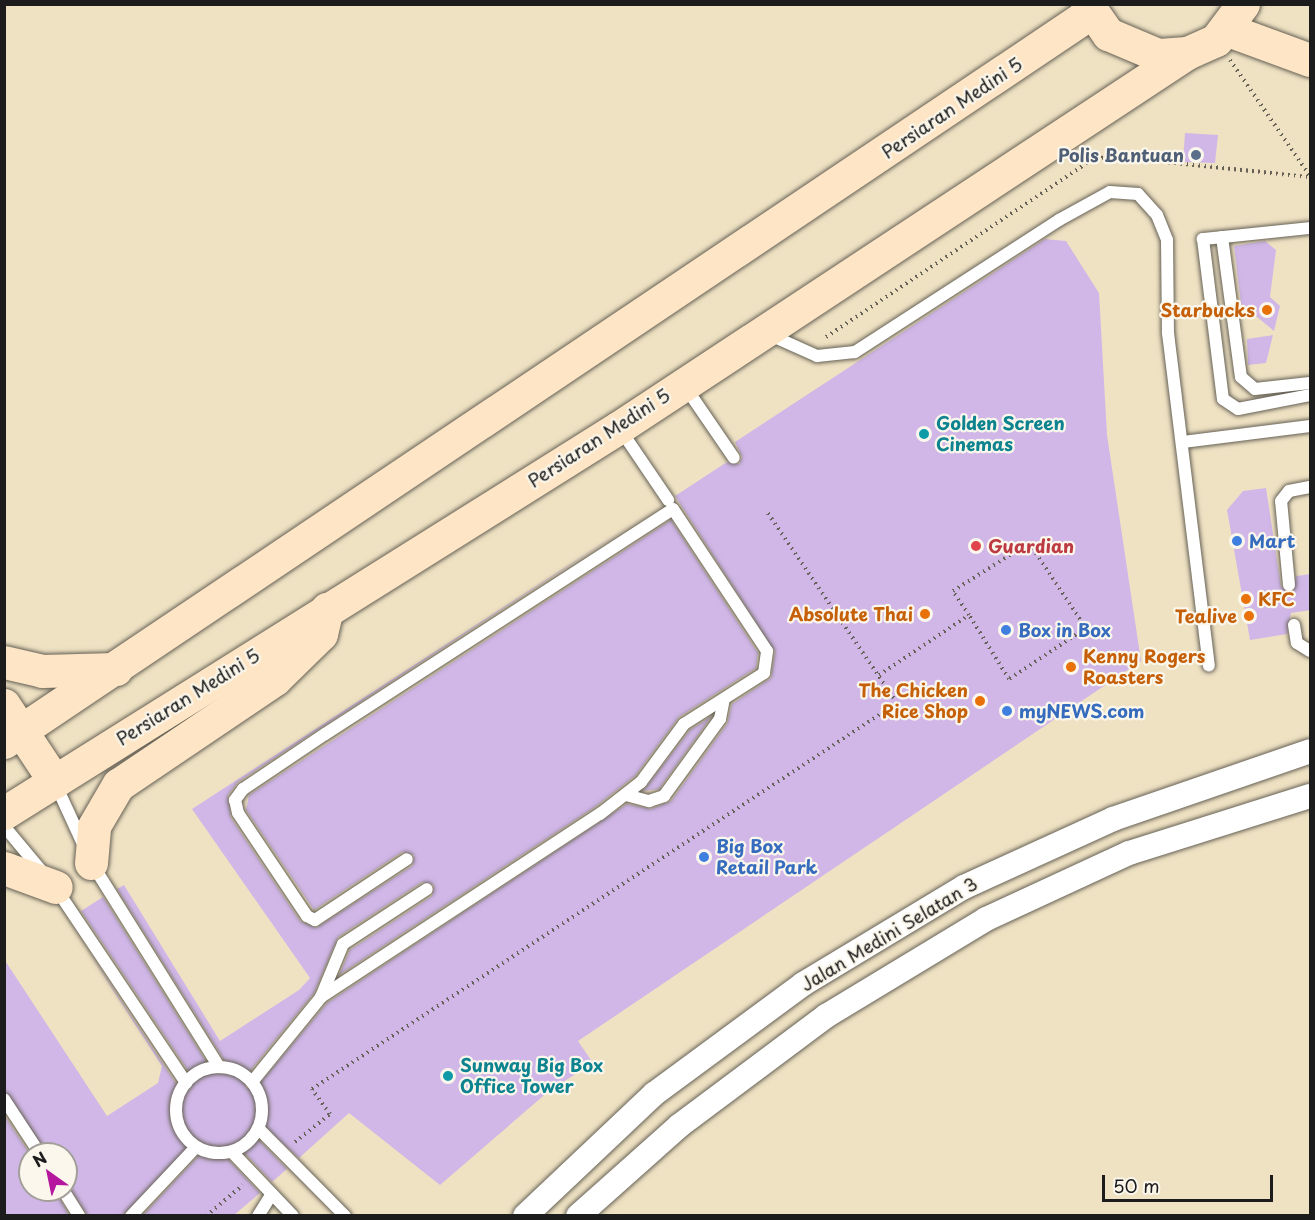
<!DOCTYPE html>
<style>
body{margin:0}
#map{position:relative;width:1315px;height:1220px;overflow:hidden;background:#efe2c3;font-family:"Playpen Sans",sans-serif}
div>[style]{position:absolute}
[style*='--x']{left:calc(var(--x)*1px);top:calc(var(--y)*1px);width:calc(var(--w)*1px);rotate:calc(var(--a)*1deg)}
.building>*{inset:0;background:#d0b7e7}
.path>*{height:4px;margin-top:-2px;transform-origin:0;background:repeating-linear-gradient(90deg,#666156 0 1.5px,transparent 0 6px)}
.roads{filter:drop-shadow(0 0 2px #666156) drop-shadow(0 0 2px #666156)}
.lane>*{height:12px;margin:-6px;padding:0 6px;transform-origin:6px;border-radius:6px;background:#fff}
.lane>.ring{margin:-6px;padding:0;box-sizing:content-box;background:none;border:12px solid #fff;border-radius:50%}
.street>*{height:24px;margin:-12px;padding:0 12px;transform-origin:12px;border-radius:12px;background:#fff}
.secondary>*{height:33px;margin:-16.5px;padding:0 16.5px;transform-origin:16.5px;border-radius:16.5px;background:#fde5c5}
.dots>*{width:16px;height:16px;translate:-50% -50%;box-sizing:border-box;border:3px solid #fbf7ec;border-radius:50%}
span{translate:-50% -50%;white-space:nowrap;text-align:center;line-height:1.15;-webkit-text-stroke:4.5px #fbf7ec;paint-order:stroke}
.street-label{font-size:18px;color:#1c1c1c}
.service-label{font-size:18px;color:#4e5e75;font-weight:700}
.right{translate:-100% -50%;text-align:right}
.food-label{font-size:18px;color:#c56008;font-weight:700}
.left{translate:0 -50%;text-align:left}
.culture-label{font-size:18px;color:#0d838f;font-weight:700}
.shop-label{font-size:18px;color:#366cbe;font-weight:700}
.health-label{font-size:18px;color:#be3a42;font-weight:700}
.frame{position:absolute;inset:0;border:6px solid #1c1c1c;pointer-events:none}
.north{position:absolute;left:18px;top:1142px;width:60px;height:60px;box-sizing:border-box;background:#fbf7ec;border:2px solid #a29f99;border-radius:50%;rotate:327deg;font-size:16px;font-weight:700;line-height:24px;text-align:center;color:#1c1c1c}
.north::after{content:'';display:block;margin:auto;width:21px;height:27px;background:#b5179e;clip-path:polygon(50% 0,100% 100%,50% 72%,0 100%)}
.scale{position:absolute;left:1102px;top:1175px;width:171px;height:27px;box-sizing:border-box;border:3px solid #1c1c1c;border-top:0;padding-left:8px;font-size:18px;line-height:21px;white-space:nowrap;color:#1c1c1c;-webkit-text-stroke:4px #fbf7ec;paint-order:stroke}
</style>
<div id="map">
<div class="building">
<i style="clip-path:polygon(1185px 133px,1218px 135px,1215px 163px,1183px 162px)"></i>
<i style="clip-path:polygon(1045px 239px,1066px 241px,1099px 293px,1107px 435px,1141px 661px,578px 1041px,593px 1063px,549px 1091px,440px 1185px,349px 1113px,299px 1158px,256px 1120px,252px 1133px,287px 1169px,272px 1182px,238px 1146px,227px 1146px,226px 1157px,260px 1193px,234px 1215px,143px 1215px,202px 1152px,197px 1139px,123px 1215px,87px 1215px,66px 1182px,66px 1154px,48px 1154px,4px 1091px,4px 959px,107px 1116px,158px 1083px,162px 1066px,85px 947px,179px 1088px,190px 1090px,193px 1078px,81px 911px,103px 897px,212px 1071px,224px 1074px,226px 1063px,117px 889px,124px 885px,220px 1041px,299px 990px,310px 978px,192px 809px,661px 505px,238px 782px,228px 795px,231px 818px,300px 921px,316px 928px,412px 866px,414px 855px,402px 852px,314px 910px,246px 810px,249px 795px,671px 520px,758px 653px,756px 668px,679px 717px,635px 776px,595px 807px,339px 975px,350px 950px,432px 896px,434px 885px,422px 882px,338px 937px,314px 993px,245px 1077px,246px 1088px,255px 1089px,327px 1003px,627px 804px,651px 809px,671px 801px,727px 724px,732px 704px,771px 678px,775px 652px,675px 496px,727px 462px,739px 464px,742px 457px,735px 442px)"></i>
<i style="clip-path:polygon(1265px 241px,1276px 250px,1270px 297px,1280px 306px,1274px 331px,1241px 304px,1234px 246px)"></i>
<i style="clip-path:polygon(1273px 335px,1266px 363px,1248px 365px,1247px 339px)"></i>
<i style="clip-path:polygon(1266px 488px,1281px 586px,1293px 592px,1296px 576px,1311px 574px,1311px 610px,1291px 613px,1287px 634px,1250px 640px,1227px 510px,1243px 491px)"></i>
<i style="clip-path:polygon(712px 716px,659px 789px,643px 791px,690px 730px)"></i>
<i style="clip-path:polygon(4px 1115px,30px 1154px,30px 1190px,55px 1190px,69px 1215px,4px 1215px)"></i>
</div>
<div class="path">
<i style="--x:1230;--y:60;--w:141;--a:55.4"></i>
<i style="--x:826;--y:337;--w:317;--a:-33.7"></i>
<i style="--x:1090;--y:161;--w:20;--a:-15"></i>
<i style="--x:1109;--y:156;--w:202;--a:6"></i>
<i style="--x:879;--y:675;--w:108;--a:-33.7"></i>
<i style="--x:969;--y:615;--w:29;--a:-124"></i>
<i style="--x:953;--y:591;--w:90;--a:-32.3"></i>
<i style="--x:1029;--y:543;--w:102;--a:56.2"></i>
<i style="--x:1086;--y:628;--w:92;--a:146.5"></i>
<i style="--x:1009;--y:679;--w:75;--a:-122"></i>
<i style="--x:295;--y:1142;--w:45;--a:-38.7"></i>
<i style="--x:330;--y:1114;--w:31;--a:-126"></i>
<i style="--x:312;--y:1089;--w:701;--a:-33.42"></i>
<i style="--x:897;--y:703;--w:230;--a:-124.2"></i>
<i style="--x:206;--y:1216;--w:48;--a:-40"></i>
</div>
<div class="roads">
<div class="lane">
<i style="--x:1310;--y:228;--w:108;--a:174.1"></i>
<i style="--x:1203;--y:239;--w:161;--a:82.9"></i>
<i style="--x:1223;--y:399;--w:18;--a:34"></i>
<i style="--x:1238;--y:409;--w:73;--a:-11"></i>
<i style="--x:1222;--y:237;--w:141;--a:82.3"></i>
<i style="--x:1241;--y:377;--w:18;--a:41"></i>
<i style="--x:1255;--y:389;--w:55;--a:-6.2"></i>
<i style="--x:768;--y:334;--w:54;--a:24.2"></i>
<i style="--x:817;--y:356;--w:38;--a:-6"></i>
<i style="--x:855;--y:352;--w:243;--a:-32.9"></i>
<i style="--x:1059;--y:220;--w:58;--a:-28.8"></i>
<i style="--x:1110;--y:192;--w:28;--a:4"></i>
<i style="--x:1138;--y:194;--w:28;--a:48"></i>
<i style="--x:1157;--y:215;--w:27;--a:68"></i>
<i style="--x:1167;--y:240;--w:93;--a:89.4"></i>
<i style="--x:1168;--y:333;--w:335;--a:83"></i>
<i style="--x:684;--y:385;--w:88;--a:55.6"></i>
<i style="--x:620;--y:429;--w:86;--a:55.9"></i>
<i style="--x:1183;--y:442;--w:128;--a:-7.2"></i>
<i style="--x:1289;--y:585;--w:84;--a:-95.4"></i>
<i style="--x:1281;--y:501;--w:13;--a:-51"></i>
<i style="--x:1289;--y:491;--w:21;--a:-11"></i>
<i style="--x:1294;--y:625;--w:18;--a:81"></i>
<i style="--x:1297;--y:643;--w:15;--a:32"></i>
<i style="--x:55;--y:783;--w:67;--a:65.3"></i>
<i style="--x:626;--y:795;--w:24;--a:15"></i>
<i style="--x:649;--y:801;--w:16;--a:-18"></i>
<i style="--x:664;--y:796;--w:95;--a:-54"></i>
<i style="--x:720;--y:719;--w:20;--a:-79"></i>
<i style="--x:4;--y:826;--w:62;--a:50.2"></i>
<i style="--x:91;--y:862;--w:242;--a:58"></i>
<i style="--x:55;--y:887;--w:236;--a:56.2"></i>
<i style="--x:321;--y:997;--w:57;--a:-67.5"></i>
<i style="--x:343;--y:944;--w:100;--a:-33.2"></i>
<i class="ring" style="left:176px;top:1067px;width:74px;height:74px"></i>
<i style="--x:252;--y:1082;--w:109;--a:-50.9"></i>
<i style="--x:321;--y:997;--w:334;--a:-33.3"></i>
<i style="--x:600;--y:814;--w:52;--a:-38"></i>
<i style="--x:641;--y:782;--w:72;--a:-53.4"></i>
<i style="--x:684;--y:724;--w:95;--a:-32.5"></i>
<i style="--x:764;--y:673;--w:22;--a:-82"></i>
<i style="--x:767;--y:651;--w:170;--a:-123.5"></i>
<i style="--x:673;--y:509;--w:414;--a:147.1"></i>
<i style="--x:325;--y:734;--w:99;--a:146.1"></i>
<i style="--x:243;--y:789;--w:14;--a:126"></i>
<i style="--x:235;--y:800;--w:13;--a:77"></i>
<i style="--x:238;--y:813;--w:124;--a:56.2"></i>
<i style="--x:307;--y:916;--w:9;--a:27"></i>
<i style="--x:315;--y:920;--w:110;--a:-33.5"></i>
<i style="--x:4;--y:1099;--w:66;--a:56.8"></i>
<i style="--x:258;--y:1128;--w:124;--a:45.3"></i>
<i style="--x:232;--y:1152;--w:88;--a:46.4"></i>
<i style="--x:63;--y:1190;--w:31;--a:58"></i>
<i style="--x:131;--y:1216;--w:95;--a:-46.7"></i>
<i style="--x:258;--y:1216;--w:26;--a:-58"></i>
</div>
<div class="street">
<i style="--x:525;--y:1216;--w:178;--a:-43.4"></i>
<i style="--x:654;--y:1094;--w:185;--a:-36.4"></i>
<i style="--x:803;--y:984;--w:188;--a:-31.1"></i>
<i style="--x:964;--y:887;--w:164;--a:-24.5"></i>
<i style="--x:1113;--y:819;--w:208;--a:-19"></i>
<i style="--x:578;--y:1216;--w:135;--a:-41.7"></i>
<i style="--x:679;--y:1126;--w:184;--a:-36.8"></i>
<i style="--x:826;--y:1016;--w:187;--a:-31.2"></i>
<i style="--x:986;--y:919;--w:157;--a:-24.8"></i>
<i style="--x:1129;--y:853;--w:190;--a:-17.5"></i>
</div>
<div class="secondary">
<i style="--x:1087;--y:4;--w:37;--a:55"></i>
<i style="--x:1108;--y:34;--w:54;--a:22.8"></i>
<i style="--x:1158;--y:55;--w:29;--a:-4"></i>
<i style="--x:1187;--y:53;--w:32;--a:-24"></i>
<i style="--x:1216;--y:40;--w:45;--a:-53.1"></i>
<i style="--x:1228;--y:30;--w:87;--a:20.1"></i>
<i style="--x:4;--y:662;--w:39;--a:13"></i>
<i style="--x:42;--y:671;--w:74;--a:-1.5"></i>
<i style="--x:4;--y:705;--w:92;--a:56.5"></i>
<i style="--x:4;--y:742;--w:1308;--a:-33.87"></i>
<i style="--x:4;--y:813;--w:725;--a:-32.09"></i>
<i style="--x:618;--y:428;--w:681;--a:-33.39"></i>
<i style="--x:91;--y:863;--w:37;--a:-85"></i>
<i style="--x:94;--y:826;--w:48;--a:-59.7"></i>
<i style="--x:118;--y:785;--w:189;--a:-34"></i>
<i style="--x:275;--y:679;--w:64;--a:-44.4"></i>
<i style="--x:321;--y:634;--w:26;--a:-77"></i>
<i style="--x:4;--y:868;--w:55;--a:20.1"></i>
</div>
</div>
<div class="dots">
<i style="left:1196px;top:155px;background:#5c6f8a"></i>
<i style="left:1267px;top:310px;background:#e8710a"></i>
<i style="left:924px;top:434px;background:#0f9aa8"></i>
<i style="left:1237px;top:541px;background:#3f7fe0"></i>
<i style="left:976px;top:546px;background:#e0444e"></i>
<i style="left:1246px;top:599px;background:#e8710a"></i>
<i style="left:925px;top:614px;background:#e8710a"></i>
<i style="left:1249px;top:616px;background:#e8710a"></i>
<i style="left:1006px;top:630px;background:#3f7fe0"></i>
<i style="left:1071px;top:667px;background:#e8710a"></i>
<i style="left:980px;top:701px;background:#e8710a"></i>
<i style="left:1007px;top:711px;background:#3f7fe0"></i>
<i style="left:704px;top:857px;background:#3f7fe0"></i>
<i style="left:448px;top:1076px;background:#0f9aa8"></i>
</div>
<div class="street-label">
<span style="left:952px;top:108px;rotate:-34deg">Persiaran Medini 5</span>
<span style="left:599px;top:438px;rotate:-33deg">Persiaran Medini 5</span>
<span style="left:188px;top:697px;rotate:-32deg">Persiaran Medini 5</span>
<span style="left:889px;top:934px;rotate:-31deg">Jalan Medini Selatan 3</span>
</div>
<div class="service-label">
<span class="right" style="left:1184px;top:155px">Polis Bantuan</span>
</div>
<div class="food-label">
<span class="right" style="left:1255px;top:310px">Starbucks</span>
<span class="left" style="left:1258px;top:599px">KFC</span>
<span class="right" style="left:913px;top:614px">Absolute Thai</span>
<span class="right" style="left:1237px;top:616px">Tealive</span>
<span class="left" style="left:1083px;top:667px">Kenny Rogers<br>Roasters</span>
<span class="right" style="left:968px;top:701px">The Chicken<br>Rice Shop</span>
</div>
<div class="culture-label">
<span class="left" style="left:936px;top:434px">Golden Screen<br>Cinemas</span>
<span class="left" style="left:460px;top:1076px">Sunway Big Box<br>Office Tower</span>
</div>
<div class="shop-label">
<span class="left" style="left:1249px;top:541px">Mart</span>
<span class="left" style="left:1018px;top:630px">Box in Box</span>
<span class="left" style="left:1019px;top:711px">myNEWS.com</span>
<span class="left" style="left:716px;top:857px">Big Box<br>Retail Park</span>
</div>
<div class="health-label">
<span class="left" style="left:988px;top:546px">Guardian</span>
</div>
<div class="frame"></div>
<div class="north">N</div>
<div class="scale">50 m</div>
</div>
